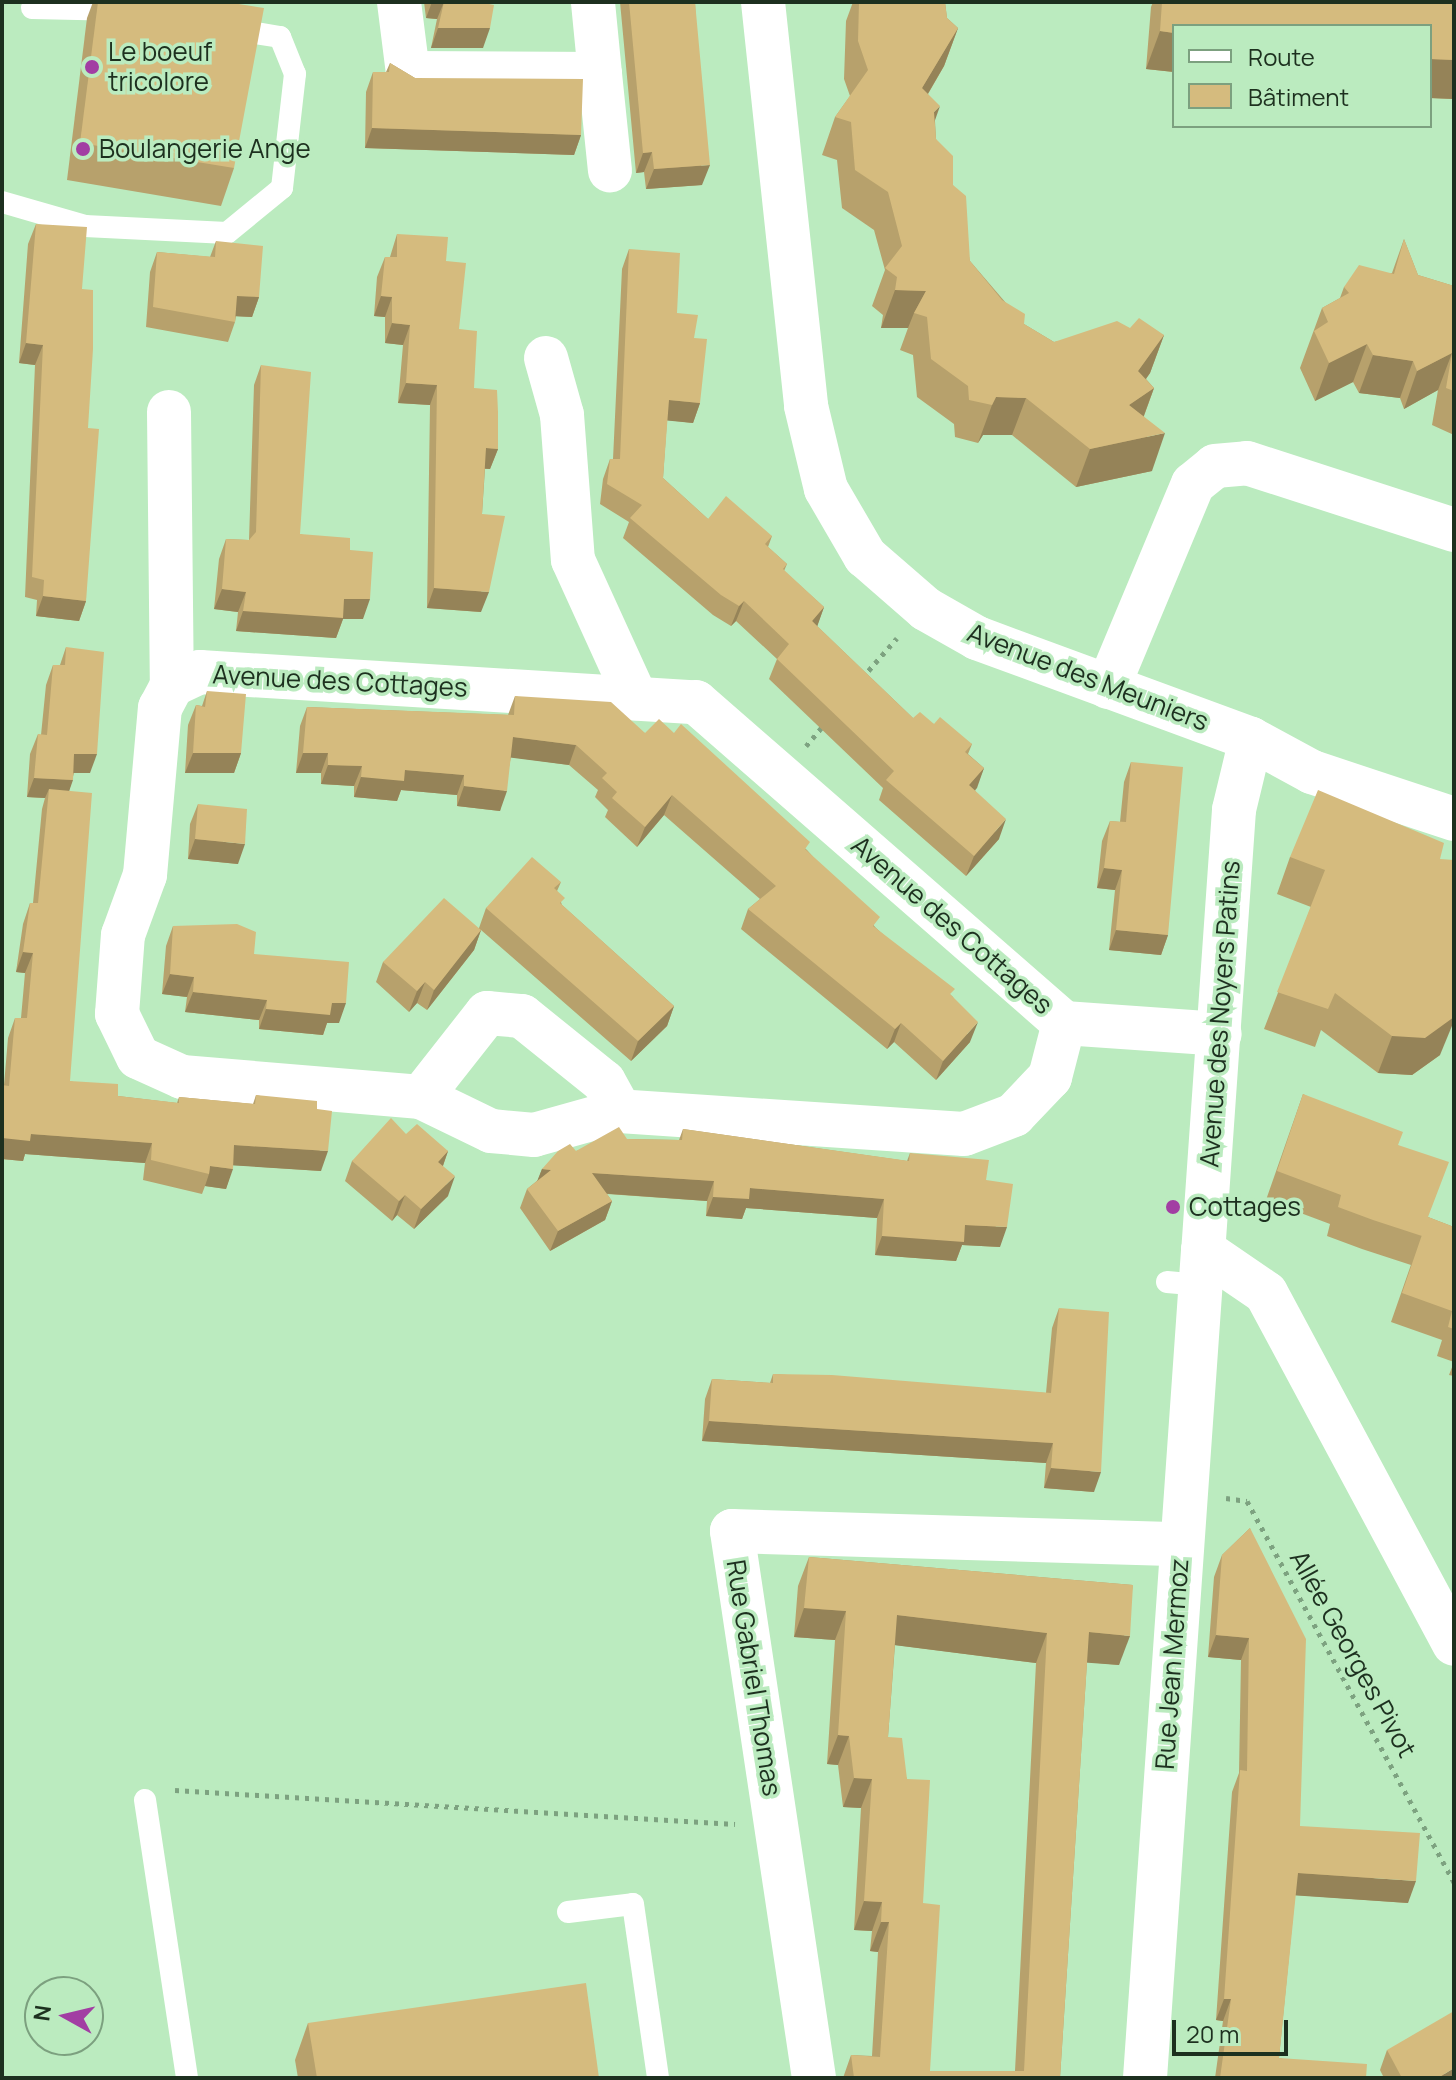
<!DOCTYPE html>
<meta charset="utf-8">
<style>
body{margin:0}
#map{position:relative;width:1456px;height:2080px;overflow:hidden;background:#bbebbf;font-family:Manrope,sans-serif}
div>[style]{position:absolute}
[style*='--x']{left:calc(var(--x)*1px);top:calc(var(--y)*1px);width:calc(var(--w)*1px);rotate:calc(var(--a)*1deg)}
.path>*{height:5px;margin-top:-2.5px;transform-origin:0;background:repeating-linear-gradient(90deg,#7da280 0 4px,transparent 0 10px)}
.service>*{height:22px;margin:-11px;padding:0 11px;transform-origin:11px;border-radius:11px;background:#fff}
.minor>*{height:44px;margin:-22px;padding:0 22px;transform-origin:22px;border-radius:22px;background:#fff}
.wall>*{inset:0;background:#b7a16c}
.shaded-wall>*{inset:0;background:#958358}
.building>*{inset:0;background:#d5bb7e}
.dots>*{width:22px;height:22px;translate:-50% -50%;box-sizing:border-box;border:4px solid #bbebbf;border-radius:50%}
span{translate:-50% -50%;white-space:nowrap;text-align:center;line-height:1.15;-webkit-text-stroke:7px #bbebbf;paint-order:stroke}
.poi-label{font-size:26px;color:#1d301f}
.left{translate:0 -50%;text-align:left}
.street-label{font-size:26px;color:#1d301f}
.frame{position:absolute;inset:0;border:4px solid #1d301f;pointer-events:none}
.legend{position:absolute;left:1172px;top:24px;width:260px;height:104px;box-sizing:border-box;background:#bbebbf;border:2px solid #7ca07f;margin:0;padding:10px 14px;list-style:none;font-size:24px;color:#1d301f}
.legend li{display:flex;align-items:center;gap:16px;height:40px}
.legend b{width:40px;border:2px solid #7ca07f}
.north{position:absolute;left:24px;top:1976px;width:80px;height:80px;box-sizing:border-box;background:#bbebbf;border:2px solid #7ca07f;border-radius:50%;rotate:278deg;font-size:22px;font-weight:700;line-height:32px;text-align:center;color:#1d301f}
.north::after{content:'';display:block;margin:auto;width:28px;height:36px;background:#a23ea3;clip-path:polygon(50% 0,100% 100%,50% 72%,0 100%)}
.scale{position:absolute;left:1172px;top:2020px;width:116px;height:36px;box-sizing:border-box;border:4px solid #1d301f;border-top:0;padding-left:10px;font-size:24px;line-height:28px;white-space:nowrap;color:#1d301f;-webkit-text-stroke:6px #bbebbf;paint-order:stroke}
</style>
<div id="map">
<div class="path">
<i style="--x:862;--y:678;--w:53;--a:-48.8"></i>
<i style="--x:806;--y:746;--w:30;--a:-50"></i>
<i style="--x:1226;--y:1498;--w:21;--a:8"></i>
<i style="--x:1247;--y:1501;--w:434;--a:61.5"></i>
<i style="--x:175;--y:1790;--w:561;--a:3.47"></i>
</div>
<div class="service">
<i style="--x:32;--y:8;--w:91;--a:1.3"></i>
<i style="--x:2;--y:202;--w:86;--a:16.1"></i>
<i style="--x:85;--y:226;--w:142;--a:2.8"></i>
<i style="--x:227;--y:233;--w:71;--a:-39.3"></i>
<i style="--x:282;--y:188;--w:115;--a:-83.5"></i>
<i style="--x:295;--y:74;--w:40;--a:-112"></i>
<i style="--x:280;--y:37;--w:50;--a:-170.7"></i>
<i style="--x:1167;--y:1282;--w:33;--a:5"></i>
<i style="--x:145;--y:1800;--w:281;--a:81.4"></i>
<i style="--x:568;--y:1912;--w:65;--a:-7"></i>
<i style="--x:633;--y:1904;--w:176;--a:81.8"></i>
</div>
<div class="minor">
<i style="--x:399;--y:2;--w:72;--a:82.8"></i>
<i style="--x:408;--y:73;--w:192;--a:0.3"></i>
<i style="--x:600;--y:74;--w:72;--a:-95.6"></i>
<i style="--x:763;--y:2;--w:406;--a:83.9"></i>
<i style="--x:806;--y:406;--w:85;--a:76.5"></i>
<i style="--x:826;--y:489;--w:78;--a:59.8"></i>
<i style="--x:865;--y:556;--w:81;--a:41"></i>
<i style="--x:926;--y:609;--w:59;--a:29.6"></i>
<i style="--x:977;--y:638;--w:292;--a:20.2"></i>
<i style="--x:1251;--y:739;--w:69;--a:28.4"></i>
<i style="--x:1312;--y:772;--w:150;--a:18.3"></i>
<i style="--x:600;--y:74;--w:97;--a:84.1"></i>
<i style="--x:546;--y:358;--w:59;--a:74.3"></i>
<i style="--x:562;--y:415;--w:145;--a:85.7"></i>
<i style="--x:573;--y:560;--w:152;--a:65.5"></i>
<i style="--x:169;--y:412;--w:273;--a:89.4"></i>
<i style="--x:200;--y:672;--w:497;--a:3.5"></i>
<i style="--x:696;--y:702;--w:488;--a:41.1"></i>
<i style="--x:1064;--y:1023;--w:56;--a:104.5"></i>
<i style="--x:1050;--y:1077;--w:52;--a:133.5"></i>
<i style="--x:1014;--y:1115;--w:53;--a:159.2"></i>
<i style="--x:964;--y:1134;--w:345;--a:-176.2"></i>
<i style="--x:620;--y:1111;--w:89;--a:164.4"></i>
<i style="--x:534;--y:1135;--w:43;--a:-174.7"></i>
<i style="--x:491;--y:1131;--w:78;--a:-154.1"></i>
<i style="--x:421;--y:1097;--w:240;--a:-175.2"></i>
<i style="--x:182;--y:1077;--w:48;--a:-155.6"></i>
<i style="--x:138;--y:1057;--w:48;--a:-116"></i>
<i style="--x:117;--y:1014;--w:79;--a:-85.7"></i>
<i style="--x:123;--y:935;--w:64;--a:-69.9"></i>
<i style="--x:145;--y:875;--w:168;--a:-84.9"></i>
<i style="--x:160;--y:708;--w:26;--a:-62"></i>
<i style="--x:172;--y:685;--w:31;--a:-25"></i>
<i style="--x:1108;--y:687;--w:220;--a:-67.3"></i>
<i style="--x:1193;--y:484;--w:28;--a:-39"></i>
<i style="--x:1215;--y:466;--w:32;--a:-5"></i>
<i style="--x:1247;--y:463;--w:218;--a:17.9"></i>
<i style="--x:1251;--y:739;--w:73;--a:103.5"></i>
<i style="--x:1234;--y:810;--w:441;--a:94"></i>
<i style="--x:1203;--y:1250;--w:76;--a:34.3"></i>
<i style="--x:1266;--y:1293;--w:398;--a:61.8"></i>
<i style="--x:1064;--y:1023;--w:156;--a:4"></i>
<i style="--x:421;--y:1097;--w:107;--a:-51.8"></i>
<i style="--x:487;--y:1013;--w:35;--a:5"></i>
<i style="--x:522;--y:1016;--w:105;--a:38.8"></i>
<i style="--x:604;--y:1082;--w:33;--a:61"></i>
<i style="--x:814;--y:2078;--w:553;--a:-98.53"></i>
<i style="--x:732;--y:1531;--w:448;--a:1.7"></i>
<i style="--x:1145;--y:2078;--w:830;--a:-85.99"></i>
</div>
<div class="wall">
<i style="clip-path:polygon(93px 2px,226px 2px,234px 168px,221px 206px,67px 180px,87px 18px)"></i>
<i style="clip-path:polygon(424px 2px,484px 2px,483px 48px,431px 48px,437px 19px,426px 18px)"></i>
<i style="clip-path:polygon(620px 2px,695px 2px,702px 185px,646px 189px,644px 172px,636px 173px)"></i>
<i style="clip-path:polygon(853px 2px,945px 2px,947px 18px,958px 28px,944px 66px,928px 94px,935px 121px,936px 139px,953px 185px,970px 261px,1024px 324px,1054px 342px,1130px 328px,1164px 335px,1150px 373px,1146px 379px,1154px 388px,1144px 416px,1152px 471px,1076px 487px,1012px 435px,983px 435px,978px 443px,955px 437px,954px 424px,917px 397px,913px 355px,900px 350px,908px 328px,881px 328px,883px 315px,872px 306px,885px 270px,874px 230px,842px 208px,837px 160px,822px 155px,835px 117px,850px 96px,844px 79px,846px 21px)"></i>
<i style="clip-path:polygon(1153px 2px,1454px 2px,1454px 99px,1430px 98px,1430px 26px,1174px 26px,1174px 72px,1146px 69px,1151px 7px)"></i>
<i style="clip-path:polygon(390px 63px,415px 78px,581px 135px,574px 155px,365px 148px,366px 92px,373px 72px,386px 72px)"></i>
<i style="clip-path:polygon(36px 224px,82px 289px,88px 428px,86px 601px,79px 621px,36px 616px,37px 600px,25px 597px,35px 365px,19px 363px,28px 244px)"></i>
<i style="clip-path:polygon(397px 234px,446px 261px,459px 329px,474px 388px,498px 449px,490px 469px,485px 469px,482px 514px,481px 612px,427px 608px,430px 405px,398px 403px,403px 345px,385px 343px,385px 317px,374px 316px,377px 277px,385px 257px,390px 257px)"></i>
<i style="clip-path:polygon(1404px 239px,1418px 275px,1454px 286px,1454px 435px,1432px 425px,1438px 390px,1404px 409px,1400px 398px,1359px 393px,1353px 382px,1315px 401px,1300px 368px,1322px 308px,1340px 298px,1344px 287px,1392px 273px)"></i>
<i style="clip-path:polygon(216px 241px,259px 297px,252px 317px,236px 316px,235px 322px,228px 342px,146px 327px,150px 272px,157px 252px,210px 257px)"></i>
<i style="clip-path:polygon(629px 249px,694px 338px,700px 403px,693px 423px,667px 420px,663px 478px,708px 519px,772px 536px,768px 547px,787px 564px,784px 571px,824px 607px,817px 626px,913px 718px,934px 724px,972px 744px,968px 754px,984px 768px,975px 790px,999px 839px,966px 876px,879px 800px,883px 788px,769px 679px,777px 659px,736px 621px,731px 626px,713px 615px,623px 538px,629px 522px,600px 504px,603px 479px,610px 459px,613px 459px,622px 269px)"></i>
<i style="clip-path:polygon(261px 365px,300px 534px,350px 550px,363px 619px,343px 619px,336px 638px,236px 631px,238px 612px,214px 609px,219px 559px,226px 539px,249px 540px,254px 385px)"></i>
<i style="clip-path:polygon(66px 647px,90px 773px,74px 773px,69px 791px,70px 1081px,118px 1096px,177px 1103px,179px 1097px,253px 1104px,256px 1095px,317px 1109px,321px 1171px,233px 1165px,226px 1189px,205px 1186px,202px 1194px,143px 1180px,145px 1163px,25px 1154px,23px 1161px,2px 1159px,2px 1085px,4px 1085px,8px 1038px,15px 1018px,21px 1018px,25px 973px,16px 972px,23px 924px,30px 903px,33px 903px,42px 809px,45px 798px,27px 797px,30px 754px,38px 734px,41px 735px,46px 685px,53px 665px,60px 665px)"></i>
<i style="clip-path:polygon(207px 691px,241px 753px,234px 773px,185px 773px,188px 725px,196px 705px,202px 706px)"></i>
<i style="clip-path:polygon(515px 696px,645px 733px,674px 733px,807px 850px,876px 928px,953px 997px,970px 1042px,936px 1080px,894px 1042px,887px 1049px,741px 929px,748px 909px,760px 899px,664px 815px,637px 847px,605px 817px,608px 810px,595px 797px,598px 790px,569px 765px,511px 757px,500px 811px,457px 806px,457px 795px,401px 790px,397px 801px,354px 797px,354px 786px,321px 784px,321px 773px,296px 773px,300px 726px,307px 707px,508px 715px)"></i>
<i style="clip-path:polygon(1131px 762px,1168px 935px,1161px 955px,1109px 950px,1115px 890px,1097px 888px,1102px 841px,1110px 821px,1120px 822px,1124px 782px)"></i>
<i style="clip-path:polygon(198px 804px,238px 864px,188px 859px,190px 824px)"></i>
<i style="clip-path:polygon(1290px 857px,1440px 859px,1440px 1055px,1412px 1075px,1378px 1073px,1321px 1030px,1315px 1047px,1264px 1029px,1311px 907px,1277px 894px)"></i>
<i style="clip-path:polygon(561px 882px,557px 891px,562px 905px,674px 1006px,667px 1026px,631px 1061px,481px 930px,474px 950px,427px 1010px,417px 1003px,409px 1012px,376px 982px,383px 962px,479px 928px,486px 908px)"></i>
<i style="clip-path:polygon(173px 926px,254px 954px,339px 1023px,327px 1023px,323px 1035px,259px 1029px,259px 1020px,185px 1012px,187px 997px,162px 994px,166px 946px)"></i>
<i style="clip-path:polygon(1303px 1094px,1398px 1145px,1428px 1217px,1454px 1227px,1454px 1376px,1449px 1375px,1454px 1362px,1437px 1356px,1442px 1340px,1391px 1322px,1414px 1256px,1411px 1265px,1362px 1249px,1327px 1236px,1330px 1224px,1266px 1200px)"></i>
<i style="clip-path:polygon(683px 1129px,907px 1161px,910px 1153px,986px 1180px,1000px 1247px,962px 1245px,956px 1261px,875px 1255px,877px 1218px,746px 1208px,742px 1219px,706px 1216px,707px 1201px,607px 1194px,612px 1201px,605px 1220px,550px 1251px,520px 1208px,527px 1189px,538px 1180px,542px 1169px,576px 1151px,627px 1139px,679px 1140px)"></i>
<i style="clip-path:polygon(406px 1134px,448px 1151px,443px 1166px,448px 1196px,414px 1229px,397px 1215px,392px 1221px,345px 1181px,352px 1161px)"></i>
<i style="clip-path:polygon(1059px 1308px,1094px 1492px,1044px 1488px,1046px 1463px,702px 1441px,705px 1399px,712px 1379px,770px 1383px,773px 1374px,1046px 1393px,1052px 1328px)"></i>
<i style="clip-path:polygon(1250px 1528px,1300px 1826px,1408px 1903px,1295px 1895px,1279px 2058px,1366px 2078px,1215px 2078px,1223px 2021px,1216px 2020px,1232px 1792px,1239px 1773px,1241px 1660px,1208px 1657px,1214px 1577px,1222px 1555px)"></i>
<i style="clip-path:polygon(evenodd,809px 1557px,1133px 1585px,1119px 1665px,1087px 1662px,1060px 2078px,843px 2078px,851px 2055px,872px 2056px,878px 1952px,870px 1951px,872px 1931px,854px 1930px,861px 1808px,843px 1807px,838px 1765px,827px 1764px,835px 1640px,794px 1637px,798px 1586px,809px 1557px,895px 1645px,1036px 1663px,1015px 2071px,930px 2071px,923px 1903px,907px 1779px,888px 1737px,895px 1645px)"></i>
<i style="clip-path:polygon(308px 2023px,599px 2078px,298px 2078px,295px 2060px)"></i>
<i style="clip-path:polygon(1387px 2050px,1454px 2078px,1384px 2078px,1380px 2070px)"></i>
</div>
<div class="shaded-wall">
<i style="clip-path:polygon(432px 2px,444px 2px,437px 19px,426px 18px)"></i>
<i style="clip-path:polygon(438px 28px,490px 28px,483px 48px,431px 48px)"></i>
<i style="clip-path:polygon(958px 28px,944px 66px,909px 126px,922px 88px)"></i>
<i style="clip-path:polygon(1160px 31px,1174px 33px,1174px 72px,1146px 69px)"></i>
<i style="clip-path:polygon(1430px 59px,1454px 60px,1454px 99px,1430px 98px)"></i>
<i style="clip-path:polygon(940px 106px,927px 143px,934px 112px)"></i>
<i style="clip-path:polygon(372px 128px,581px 135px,574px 155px,365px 148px)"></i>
<i style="clip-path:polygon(652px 152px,644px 172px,636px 173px,643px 153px)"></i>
<i style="clip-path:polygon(710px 165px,702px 185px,646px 189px,654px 169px)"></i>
<i style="clip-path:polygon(895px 290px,926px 291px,914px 313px,908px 328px,881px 328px)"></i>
<i style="clip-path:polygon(237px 296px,259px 297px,252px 317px,230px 316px)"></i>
<i style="clip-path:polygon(381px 296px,392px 297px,385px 317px,374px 316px)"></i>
<i style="clip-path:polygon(392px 323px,410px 325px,403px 345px,385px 343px)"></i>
<i style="clip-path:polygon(1164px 335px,1150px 373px,1125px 408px,1138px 371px)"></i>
<i style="clip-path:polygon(26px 343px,43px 345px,35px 365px,19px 363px)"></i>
<i style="clip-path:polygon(1367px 344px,1353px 382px,1315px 401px,1329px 363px)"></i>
<i style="clip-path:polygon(1452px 353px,1438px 390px,1404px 409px,1417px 371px)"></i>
<i style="clip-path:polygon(1373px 355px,1413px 361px,1400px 398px,1359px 393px)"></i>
<i style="clip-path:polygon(406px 383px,437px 385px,430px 405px,398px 403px)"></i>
<i style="clip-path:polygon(1154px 388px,1140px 426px,1129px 405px)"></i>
<i style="clip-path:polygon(996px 397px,1026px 398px,1012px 435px,983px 435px,978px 443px,992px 405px)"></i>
<i style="clip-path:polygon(669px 400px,700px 403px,693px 423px,662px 420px)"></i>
<i style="clip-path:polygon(1165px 433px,1152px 471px,1076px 487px,1090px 449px)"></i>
<i style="clip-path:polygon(486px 448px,498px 449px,490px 469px,479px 468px)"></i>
<i style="clip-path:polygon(434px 588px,489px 592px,481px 612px,427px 608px)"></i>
<i style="clip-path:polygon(222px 589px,246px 592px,238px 612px,214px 609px)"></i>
<i style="clip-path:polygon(43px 596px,86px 601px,79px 621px,36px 616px)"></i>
<i style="clip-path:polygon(344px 599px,370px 599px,363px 619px,343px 619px,336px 638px,236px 631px,243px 611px)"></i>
<i style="clip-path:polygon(744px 601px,736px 621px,731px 626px,739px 606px)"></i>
<i style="clip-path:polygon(824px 607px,817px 627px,812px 621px)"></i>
<i style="clip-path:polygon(513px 737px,576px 745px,569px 765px,506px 757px)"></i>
<i style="clip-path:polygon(193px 753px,241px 753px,234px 773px,185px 773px)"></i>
<i style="clip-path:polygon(303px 753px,328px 753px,321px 773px,296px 773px)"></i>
<i style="clip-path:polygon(74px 754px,97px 754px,90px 773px,67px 773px)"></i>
<i style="clip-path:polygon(328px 765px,362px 766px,354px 786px,321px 784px)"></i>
<i style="clip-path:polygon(984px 768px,977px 788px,962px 805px,969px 785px)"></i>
<i style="clip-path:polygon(405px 770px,464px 775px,457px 795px,401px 790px,397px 801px,354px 797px,361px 777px)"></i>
<i style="clip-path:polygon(34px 778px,73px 780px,66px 800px,49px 789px,45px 798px,27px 797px)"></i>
<i style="clip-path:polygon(464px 786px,507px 791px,500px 811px,457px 806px)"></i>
<i style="clip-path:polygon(672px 795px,664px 815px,637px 847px,645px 827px)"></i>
<i style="clip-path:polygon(1006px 819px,999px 839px,966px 876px,974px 856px)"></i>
<i style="clip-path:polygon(195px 839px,245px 844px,238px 864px,188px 859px)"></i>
<i style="clip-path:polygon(1104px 868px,1122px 870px,1115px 890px,1097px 888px)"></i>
<i style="clip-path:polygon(481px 930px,474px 950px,427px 1010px,434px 990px)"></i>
<i style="clip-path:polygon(1116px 930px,1168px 935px,1161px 955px,1109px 950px)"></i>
<i style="clip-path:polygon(23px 952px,33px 953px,25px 973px,16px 972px)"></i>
<i style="clip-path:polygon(170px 974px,194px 977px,187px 997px,162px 994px)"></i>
<i style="clip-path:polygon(425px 982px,417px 1003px,409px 1012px,417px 991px)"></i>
<i style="clip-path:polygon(193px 992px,267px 1000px,259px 1020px,185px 1012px)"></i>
<i style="clip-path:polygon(332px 1003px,346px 1003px,339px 1023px,327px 1023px,323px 1035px,259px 1029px,266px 1009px)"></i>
<i style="clip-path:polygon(674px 1006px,667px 1026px,631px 1061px,638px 1041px)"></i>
<i style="clip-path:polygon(1454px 1017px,1454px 1021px,1440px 1055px,1412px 1075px,1378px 1073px,1392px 1036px)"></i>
<i style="clip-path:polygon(978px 1022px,970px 1042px,936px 1080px,943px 1061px)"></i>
<i style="clip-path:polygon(901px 1023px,894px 1042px,887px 1049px,895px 1029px)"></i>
<i style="clip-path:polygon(31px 1134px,152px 1143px,145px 1163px,25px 1154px,23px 1161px,2px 1159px,2px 1138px)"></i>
<i style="clip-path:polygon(234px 1145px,328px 1151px,321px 1171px,227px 1165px)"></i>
<i style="clip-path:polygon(448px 1151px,441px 1171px,438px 1162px)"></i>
<i style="clip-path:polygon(210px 1166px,233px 1169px,226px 1189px,205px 1186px,209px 1174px)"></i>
<i style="clip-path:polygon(542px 1169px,551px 1170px,534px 1189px)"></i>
<i style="clip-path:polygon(592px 1173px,714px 1181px,707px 1201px,584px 1192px)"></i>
<i style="clip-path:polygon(455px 1176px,448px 1196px,414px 1229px,421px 1209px)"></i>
<i style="clip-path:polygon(750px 1188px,884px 1199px,877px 1218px,746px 1208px,742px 1219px,706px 1216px,713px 1197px)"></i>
<i style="clip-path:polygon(405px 1195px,397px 1215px,392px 1221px,399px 1201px)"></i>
<i style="clip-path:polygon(612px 1201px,605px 1220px,550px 1251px,558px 1231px)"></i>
<i style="clip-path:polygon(965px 1225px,1007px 1227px,1000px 1247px,962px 1245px,956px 1261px,875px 1255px,882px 1236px)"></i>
<i style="clip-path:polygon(709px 1421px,1053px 1443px,1046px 1463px,702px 1441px)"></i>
<i style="clip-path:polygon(1051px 1468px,1101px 1472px,1094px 1492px,1044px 1488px)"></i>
<i style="clip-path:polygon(804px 1608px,846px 1611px,835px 1640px,794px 1637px)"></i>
<i style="clip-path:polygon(897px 1615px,1047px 1633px,1036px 1663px,886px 1644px)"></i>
<i style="clip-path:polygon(1089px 1632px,1130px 1636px,1119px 1665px,1078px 1662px)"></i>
<i style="clip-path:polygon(1216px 1635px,1249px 1638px,1241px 1660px,1208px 1657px)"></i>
<i style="clip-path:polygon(838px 1735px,849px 1736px,838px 1765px,827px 1764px)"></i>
<i style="clip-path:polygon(854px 1778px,872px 1779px,861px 1808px,843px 1807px)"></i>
<i style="clip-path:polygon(1298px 1873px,1416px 1881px,1408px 1903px,1290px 1895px)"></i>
<i style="clip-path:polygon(864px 1901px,882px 1902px,872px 1931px,854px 1930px)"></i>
<i style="clip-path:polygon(881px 1922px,889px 1922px,878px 1952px,870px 1951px)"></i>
<i style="clip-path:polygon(1224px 1999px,1231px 1999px,1223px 2021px,1216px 2020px)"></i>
<i style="clip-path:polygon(1454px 2068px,1454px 2078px,1438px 2078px)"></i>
</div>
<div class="building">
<i style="clip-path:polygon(98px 2px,226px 2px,264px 8px,234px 168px,80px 143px)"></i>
<i style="clip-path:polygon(444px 2px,484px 2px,484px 3px,494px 5px,490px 28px,438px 28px)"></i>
<i style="clip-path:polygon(629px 2px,695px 2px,710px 165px,654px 169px,652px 152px,643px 153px)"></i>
<i style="clip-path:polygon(859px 2px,945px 2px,947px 18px,958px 28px,922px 88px,940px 106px,934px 112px,936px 139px,953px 156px,953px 185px,966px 196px,970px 261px,1002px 300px,1025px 314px,1024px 324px,1054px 342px,1117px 321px,1130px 328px,1139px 318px,1164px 335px,1138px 371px,1154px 388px,1129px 405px,1165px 433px,1090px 449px,1026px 398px,996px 397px,992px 405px,969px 400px,968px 386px,931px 359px,927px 317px,914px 313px,926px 291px,895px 290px,897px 277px,885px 268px,902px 246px,888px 192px,855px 170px,851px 122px,835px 117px,868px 70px,858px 41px)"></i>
<i style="clip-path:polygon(1162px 2px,1454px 2px,1454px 60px,1430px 59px,1430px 26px,1174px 26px,1174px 33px,1160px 31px)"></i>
<i style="clip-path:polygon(390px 63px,415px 78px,583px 79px,581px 135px,372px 128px,373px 72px,389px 72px)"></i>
<i style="clip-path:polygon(36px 224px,87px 227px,82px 289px,93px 290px,93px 349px,88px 428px,99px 429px,86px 601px,43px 596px,44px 580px,32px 577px,43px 345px,26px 343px)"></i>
<i style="clip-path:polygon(397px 234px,448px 237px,446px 261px,466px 263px,459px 329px,477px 331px,474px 388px,497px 390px,498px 412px,498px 449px,486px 448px,482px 514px,505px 516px,489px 592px,434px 588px,437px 385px,406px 383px,410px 325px,392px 323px,392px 297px,381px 296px,385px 257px,397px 257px)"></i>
<i style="clip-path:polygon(1404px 239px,1418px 275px,1454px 286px,1454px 391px,1446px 388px,1452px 353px,1417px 371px,1413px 361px,1373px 355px,1367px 344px,1329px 363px,1314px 331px,1328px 322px,1322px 308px,1349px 293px,1344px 287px,1359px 265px,1394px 274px)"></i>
<i style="clip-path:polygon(216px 241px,263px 246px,259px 297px,237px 296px,235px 322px,153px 307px,157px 252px,215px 257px)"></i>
<i style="clip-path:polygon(629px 249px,680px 253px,677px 313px,698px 315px,694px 338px,707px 339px,700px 403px,669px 400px,663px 478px,708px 519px,726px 496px,772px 536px,765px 544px,787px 564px,783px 569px,824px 607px,812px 621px,913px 718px,920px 712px,934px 724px,940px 717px,972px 744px,965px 752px,984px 768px,969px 785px,1006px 819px,974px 856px,886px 780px,894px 771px,777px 659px,789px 644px,744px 601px,739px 606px,721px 595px,630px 518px,642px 505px,607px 484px,610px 459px,620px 459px)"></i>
<i style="clip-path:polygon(261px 365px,311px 372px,300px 534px,350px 538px,350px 550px,373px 552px,370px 599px,344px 599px,343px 618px,243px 611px,246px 592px,222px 589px,226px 539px,249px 540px,256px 532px)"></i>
<i style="clip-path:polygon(66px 647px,104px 652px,97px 754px,74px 754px,73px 780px,34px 778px,38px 734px,47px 735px,53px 665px,65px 665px)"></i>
<i style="clip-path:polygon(207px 691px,246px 694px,241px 753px,193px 753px,196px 705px,205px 707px)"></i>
<i style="clip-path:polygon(515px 696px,611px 702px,645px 733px,659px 719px,674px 733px,681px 724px,810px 842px,805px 849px,880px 917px,873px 926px,955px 989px,950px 994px,978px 1022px,943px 1061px,901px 1023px,895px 1029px,748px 909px,776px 886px,672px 795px,645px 827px,612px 798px,617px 792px,602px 778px,607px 773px,576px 745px,513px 737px,507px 791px,464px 786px,464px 775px,405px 770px,404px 781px,361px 777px,362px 766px,328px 765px,328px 753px,303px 753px,307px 707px,514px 715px)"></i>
<i style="clip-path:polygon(1131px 762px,1183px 767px,1168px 935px,1116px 930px,1122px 870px,1104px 868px,1110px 821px,1126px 822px)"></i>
<i style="clip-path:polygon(49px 789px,92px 793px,70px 1081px,118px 1084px,118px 1096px,179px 1103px,179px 1097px,255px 1104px,256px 1095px,317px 1101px,317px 1109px,332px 1111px,328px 1151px,234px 1145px,233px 1169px,210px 1166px,209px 1174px,151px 1160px,152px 1143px,31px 1134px,30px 1141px,2px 1138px,2px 1085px,9px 1086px,15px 1018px,27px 1018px,33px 953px,23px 952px,30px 903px,38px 903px)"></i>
<i style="clip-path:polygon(1318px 790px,1444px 843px,1440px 859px,1454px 860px,1454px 1017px,1425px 1038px,1392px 1036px,1335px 993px,1328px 1009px,1277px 992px,1325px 870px,1290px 857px)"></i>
<i style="clip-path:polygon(198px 804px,247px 809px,245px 844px,195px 839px)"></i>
<i style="clip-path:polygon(532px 857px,561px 882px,554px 888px,565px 898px,560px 903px,674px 1006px,638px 1041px,486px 908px)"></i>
<i style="clip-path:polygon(444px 898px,481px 930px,434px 990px,425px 982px,417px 991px,383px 962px)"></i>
<i style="clip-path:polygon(237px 924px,256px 932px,254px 954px,349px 962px,346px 1003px,332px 1003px,330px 1015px,266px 1009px,267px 1000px,193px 992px,194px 977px,170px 974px,173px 926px)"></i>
<i style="clip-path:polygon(1303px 1094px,1403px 1132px,1398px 1145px,1449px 1162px,1428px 1217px,1454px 1227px,1454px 1329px,1448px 1327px,1452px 1311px,1402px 1293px,1425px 1226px,1422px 1236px,1373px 1220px,1338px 1207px,1341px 1195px,1277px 1171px)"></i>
<i style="clip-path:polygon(391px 1118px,406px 1134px,417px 1124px,448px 1151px,438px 1162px,455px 1176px,421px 1209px,405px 1195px,399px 1201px,352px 1161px)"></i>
<i style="clip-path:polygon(619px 1127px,627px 1139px,682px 1140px,683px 1129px,909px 1161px,910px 1153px,989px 1160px,986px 1180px,1013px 1184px,1007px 1227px,965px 1225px,964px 1242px,882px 1236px,884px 1199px,750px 1188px,749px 1199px,713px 1197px,714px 1181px,592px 1173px,612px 1201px,558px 1231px,527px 1189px,551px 1170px,542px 1169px,558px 1151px,570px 1144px,576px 1151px)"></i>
<i style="clip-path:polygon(1059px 1308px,1109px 1312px,1101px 1472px,1051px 1468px,1053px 1443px,709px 1421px,712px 1379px,773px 1383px,773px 1374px,832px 1375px,1051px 1393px)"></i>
<i style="clip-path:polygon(1250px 1528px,1306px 1639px,1300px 1826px,1420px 1833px,1416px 1881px,1298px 1873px,1279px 2058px,1367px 2064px,1366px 2078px,1220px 2078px,1231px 1999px,1224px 1999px,1240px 1770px,1247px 1771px,1249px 1638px,1216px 1635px,1222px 1555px)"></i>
<i style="clip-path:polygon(evenodd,809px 1557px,1133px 1585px,1130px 1636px,1089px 1632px,1060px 2078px,854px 2078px,851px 2055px,880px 2057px,889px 1922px,881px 1922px,882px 1902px,864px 1901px,872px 1779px,854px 1778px,849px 1736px,838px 1735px,846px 1611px,804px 1608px,809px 1557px,897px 1615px,1047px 1633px,1024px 2071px,930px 2071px,940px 1905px,923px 1903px,930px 1780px,907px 1779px,902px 1738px,888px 1737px,897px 1615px)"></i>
<i style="clip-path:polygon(586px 1983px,599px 2078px,317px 2078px,308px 2023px)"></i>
<i style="clip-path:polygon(1454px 2011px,1454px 2068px,1438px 2078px,1402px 2078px,1387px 2050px)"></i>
</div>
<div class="dots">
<i style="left:92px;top:67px;background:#a23ea3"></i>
<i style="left:83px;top:149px;background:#a23ea3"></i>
<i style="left:1173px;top:1207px;background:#a23ea3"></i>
</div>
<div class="poi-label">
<span class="left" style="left:108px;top:67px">Le boeuf<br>tricolore</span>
<span class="left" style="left:99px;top:149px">Boulangerie Ange</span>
<span class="left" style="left:1189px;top:1207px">Cottages</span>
</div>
<div class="street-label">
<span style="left:1088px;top:677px;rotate:21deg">Avenue des Meuniers</span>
<span style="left:340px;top:681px;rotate:3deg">Avenue des Cottages</span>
<span style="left:952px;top:925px;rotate:41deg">Avenue des Cottages</span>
<span style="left:1220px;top:1014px;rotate:-86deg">Avenue des Noyers Patins</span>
<span style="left:1353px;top:1654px;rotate:61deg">Allée Georges Pivot</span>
<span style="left:1172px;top:1664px;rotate:-86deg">Rue Jean Mermoz</span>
<span style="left:754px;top:1678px;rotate:81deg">Rue Gabriel Thomas</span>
</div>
<div class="frame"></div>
<ul class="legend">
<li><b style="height:10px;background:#fff"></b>Route</li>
<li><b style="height:22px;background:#d5bb7e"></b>Bâtiment</li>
</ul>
<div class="north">N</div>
<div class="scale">20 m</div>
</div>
